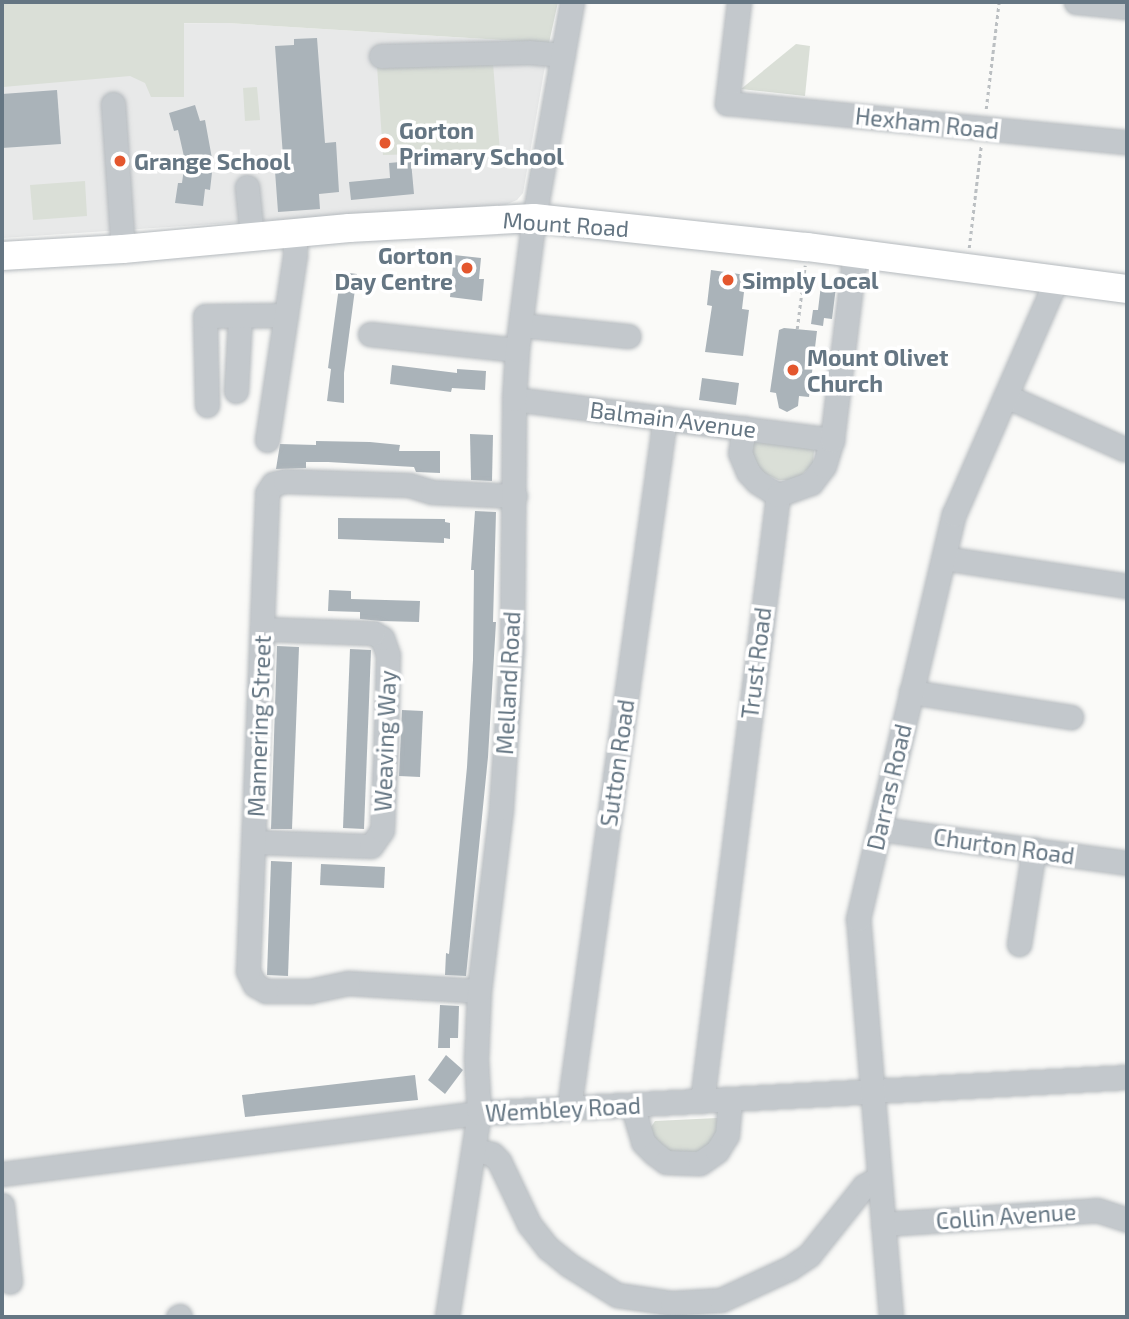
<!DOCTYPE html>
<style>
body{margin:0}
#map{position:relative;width:1129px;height:1319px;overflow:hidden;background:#fafaf8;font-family:"Exo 2",sans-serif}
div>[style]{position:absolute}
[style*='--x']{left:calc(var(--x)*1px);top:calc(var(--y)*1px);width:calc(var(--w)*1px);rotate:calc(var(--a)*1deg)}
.built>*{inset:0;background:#e8e9e9}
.green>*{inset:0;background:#dadfd7}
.building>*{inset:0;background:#aab3b9}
.path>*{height:2.5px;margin-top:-1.25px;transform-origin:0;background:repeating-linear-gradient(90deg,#bbbfc2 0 3.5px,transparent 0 7px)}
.roads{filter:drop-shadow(0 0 2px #b5babe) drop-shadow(0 0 2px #b5babe)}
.minor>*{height:23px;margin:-11.5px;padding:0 11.5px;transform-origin:11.5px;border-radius:11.5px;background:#c3c8cc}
.major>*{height:28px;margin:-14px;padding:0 14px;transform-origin:14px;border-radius:14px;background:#fff}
.dots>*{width:19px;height:19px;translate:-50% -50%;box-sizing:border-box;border:4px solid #fff;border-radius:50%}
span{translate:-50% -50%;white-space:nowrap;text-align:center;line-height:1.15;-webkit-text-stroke:7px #fff;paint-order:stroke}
.street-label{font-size:23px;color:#657683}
.poi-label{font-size:23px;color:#657683;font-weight:700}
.left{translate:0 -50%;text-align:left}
.right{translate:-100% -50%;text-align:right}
.frame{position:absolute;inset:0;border:4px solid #657683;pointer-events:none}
</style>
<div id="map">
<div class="built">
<i style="clip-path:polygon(227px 23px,549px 43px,523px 193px,517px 200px,505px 205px,2px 238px,2px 24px)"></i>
</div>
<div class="green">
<i style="clip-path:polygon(2px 2px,558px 2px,549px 43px,227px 23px,184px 23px,184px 97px,151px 97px,145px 83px,130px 76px,3px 87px)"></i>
<i style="clip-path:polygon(796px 44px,810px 46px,805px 96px,741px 89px)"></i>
<i style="clip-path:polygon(493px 63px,500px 152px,383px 155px,377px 66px)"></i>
<i style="clip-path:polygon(257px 87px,260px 120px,245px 121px,243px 88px)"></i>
<i style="clip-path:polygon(85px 181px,87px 216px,33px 220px,30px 185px)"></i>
<i style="clip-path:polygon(765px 440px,799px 444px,814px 450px,813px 464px,796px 480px,778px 480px,762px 472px,751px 454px,751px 443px)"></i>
<i style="clip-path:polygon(717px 1118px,720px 1125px,708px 1150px,674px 1155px,652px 1136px,651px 1127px,655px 1121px)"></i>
</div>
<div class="building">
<i style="clip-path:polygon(317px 38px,325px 143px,336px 142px,339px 192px,319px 194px,320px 209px,278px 212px,275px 171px,284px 170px,275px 46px,294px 45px,294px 39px)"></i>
<i style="clip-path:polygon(57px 90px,61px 144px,2px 148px,2px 94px)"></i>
<i style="clip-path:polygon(195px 105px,200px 121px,205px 120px,213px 164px,210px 190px,205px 189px,203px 206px,175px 203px,178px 183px,182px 183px,185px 161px,178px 130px,174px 131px,169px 113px)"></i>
<i style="clip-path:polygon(411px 161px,414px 194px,351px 200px,349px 182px,390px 178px,389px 163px)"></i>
<i style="clip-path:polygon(454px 255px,481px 258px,479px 279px,484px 279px,482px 301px,450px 297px)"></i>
<i style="clip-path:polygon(711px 270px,746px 275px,742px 309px,749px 310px,743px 356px,705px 352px,712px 306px,707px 305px)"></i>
<i style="clip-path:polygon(341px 272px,357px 274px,344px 373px,344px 403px,327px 401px,331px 369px,328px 368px)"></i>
<i style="clip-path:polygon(821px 285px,836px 287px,832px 319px,824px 318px,823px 326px,811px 324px,813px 310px,818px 310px)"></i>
<i style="clip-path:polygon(784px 328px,817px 331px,809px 397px,799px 396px,798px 406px,787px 412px,779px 408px,776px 393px,770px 392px,779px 330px)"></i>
<i style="clip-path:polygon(392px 365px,457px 373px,457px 369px,486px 371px,485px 390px,452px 388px,451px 392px,390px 384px)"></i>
<i style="clip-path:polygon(702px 378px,739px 383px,736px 405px,699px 400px)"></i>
<i style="clip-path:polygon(470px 434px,493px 435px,492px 481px,471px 480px)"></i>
<i style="clip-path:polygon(316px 441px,370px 442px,400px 445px,399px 451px,440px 451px,440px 473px,416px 472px,414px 467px,328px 462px,306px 462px,306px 468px,276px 469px,280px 444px,316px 445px)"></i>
<i style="clip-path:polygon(475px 511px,496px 512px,493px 622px,496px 622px,488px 757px,466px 976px,445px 975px,446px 953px,449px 954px,467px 767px,473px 660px,474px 570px,471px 570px)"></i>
<i style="clip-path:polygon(338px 518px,445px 519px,445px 522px,450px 523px,450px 539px,444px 538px,444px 543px,338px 539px)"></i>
<i style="clip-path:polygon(329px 590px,351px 591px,351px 599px,420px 601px,419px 622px,381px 621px,360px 619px,360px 612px,328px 611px)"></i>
<i style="clip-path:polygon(277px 646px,299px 647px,292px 829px,271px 829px)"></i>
<i style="clip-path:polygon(350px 649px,371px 650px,364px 829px,343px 828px)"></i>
<i style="clip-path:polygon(402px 710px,423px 711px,420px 777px,399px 776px)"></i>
<i style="clip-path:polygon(271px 861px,292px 862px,288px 976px,267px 975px)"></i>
<i style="clip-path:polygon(321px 864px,385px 867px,384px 888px,320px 885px)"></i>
<i style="clip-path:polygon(440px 1005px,459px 1006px,458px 1038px,450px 1038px,450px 1048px,438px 1048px)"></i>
<i style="clip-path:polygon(446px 1055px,463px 1070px,445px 1094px,428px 1080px)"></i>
<i style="clip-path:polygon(415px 1075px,418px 1100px,245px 1117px,242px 1095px)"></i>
</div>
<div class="path">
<i style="--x:986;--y:109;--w:108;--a:-83.1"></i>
<i style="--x:969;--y:248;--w:103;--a:-83.3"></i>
<i style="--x:797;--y:329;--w:64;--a:-82.8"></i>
</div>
<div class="roads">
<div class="minor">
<i style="--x:739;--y:2;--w:102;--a:96.8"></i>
<i style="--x:727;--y:103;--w:402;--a:5.6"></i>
<i style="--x:1076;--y:2;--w:51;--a:5.6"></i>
<i style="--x:381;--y:56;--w:148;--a:-1.5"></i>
<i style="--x:529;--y:52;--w:34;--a:5"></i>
<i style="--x:113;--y:104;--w:145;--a:86.1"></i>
<i style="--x:247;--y:187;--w:49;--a:84.2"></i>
<i style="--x:521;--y:325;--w:108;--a:5.9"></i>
<i style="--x:370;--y:334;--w:148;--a:6.2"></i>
<i style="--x:236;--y:391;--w:75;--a:-86.9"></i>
<i style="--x:1006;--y:396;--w:129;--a:24.2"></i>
<i style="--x:514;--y:399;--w:321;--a:7.3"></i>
<i style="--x:207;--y:405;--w:89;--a:-91.3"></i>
<i style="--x:205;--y:316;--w:81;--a:-0.7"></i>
<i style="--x:744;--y:428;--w:25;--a:99"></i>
<i style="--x:740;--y:453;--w:21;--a:67"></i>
<i style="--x:748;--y:472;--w:13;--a:48"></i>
<i style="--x:757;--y:482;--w:25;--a:32"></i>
<i style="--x:267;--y:440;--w:187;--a:-81.4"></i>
<i style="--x:295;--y:255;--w:23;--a:-90"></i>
<i style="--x:944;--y:558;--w:185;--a:8.7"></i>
<i style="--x:911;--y:692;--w:162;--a:8.9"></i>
<i style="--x:880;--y:829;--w:249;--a:7.8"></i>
<i style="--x:255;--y:842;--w:116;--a:2"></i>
<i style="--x:371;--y:846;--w:19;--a:-55"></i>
<i style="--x:382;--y:830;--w:68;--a:-87.5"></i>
<i style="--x:385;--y:762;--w:107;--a:-88.4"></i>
<i style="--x:388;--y:655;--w:18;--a:-109"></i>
<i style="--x:382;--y:638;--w:10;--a:-151"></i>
<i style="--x:373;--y:633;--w:111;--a:-177.9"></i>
<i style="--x:1019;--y:944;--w:96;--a:-81"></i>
<i style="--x:479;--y:991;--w:131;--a:-176.5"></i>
<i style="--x:348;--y:983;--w:39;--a:168"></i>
<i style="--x:310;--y:991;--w:44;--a:180"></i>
<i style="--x:266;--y:991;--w:13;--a:-151"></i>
<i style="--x:255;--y:985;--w:16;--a:-117"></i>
<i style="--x:248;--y:971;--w:478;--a:-87.7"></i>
<i style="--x:267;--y:493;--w:11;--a:-56"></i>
<i style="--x:273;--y:484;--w:12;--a:-14"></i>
<i style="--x:285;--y:481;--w:124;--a:1.8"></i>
<i style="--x:409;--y:485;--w:24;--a:17"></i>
<i style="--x:432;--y:492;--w:83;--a:2.8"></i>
<i style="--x:702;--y:1101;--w:611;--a:-82.85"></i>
<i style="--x:778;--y:495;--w:35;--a:-20"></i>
<i style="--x:811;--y:483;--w:21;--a:-53"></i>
<i style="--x:824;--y:466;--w:27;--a:-73"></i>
<i style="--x:832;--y:440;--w:188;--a:-83"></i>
<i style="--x:632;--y:1105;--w:39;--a:73"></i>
<i style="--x:643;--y:1142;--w:16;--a:45"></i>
<i style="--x:654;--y:1153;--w:15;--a:37"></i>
<i style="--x:666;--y:1162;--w:34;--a:2"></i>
<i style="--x:700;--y:1163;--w:21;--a:-35"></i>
<i style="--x:717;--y:1151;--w:19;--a:-58"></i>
<i style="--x:727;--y:1135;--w:35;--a:-85"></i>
<i style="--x:569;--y:1108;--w:697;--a:-82.08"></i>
<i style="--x:474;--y:1149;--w:19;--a:16"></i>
<i style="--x:492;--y:1154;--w:10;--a:45"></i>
<i style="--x:499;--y:1161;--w:70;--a:64.5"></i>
<i style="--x:529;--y:1224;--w:31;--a:52"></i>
<i style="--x:548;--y:1248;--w:27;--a:39"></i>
<i style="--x:569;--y:1265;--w:57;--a:32"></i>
<i style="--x:617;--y:1295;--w:56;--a:8.3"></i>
<i style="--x:672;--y:1303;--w:49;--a:-3.5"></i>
<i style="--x:721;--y:1300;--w:76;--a:-24.9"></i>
<i style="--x:790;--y:1268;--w:23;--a:-34"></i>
<i style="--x:809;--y:1255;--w:88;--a:-51.4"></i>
<i style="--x:864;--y:1186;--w:17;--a:-28"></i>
<i style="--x:2;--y:1174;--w:481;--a:-7.3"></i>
<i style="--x:479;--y:1113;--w:649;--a:-3.18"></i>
<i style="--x:2;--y:1205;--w:77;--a:84.1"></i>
<i style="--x:883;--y:1224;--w:214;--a:-3.7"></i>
<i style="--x:1097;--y:1210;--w:32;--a:18"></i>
<i style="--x:178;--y:1317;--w:2;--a:-27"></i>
<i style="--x:447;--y:1317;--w:206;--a:-81.1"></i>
<i style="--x:479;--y:1113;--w:54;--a:-93.2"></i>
<i style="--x:476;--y:1059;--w:68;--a:-87.5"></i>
<i style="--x:479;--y:991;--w:184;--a:-83.1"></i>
<i style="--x:501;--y:808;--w:163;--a:-86.1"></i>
<i style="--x:512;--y:645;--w:246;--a:-89.5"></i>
<i style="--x:514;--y:399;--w:49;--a:-86.5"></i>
<i style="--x:517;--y:350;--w:133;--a:-82.7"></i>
<i style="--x:534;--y:218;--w:219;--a:-80"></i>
<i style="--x:891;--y:1317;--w:399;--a:-94.7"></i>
<i style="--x:858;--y:919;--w:416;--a:-76.7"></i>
<i style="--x:954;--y:514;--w:254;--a:-66.4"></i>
</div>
<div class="major">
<i style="--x:2;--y:256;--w:121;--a:-3.3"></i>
<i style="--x:123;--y:249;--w:227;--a:-5.3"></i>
<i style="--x:349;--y:228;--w:185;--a:-3.1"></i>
<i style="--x:534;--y:218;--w:275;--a:6.1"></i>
<i style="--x:807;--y:247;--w:323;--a:7.5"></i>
</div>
</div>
<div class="dots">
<i style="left:385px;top:143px;background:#e4572e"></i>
<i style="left:120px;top:161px;background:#e4572e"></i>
<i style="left:467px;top:268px;background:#e4572e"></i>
<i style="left:728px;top:280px;background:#e4572e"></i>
<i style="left:793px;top:370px;background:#e4572e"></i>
</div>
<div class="street-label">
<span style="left:927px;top:123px;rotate:6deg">Hexham Road</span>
<span style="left:566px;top:224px;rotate:4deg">Mount Road</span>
<span style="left:673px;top:419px;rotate:7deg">Balmain Avenue</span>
<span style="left:756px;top:663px;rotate:-83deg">Trust Road</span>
<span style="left:508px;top:683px;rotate:-87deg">Melland Road</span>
<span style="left:259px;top:726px;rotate:-88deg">Mannering Street</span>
<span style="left:385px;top:741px;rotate:-88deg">Weaving Way</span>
<span style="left:617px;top:763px;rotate:-82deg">Sutton Road</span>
<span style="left:889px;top:787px;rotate:-77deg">Darras Road</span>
<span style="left:1004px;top:846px;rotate:8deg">Churton Road</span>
<span style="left:563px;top:1109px;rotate:-3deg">Wembley Road</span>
<span style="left:1006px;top:1216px;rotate:-4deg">Collin Avenue</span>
</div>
<div class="poi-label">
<span class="left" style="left:399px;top:143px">Gorton<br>Primary School</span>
<span class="left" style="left:134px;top:161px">Grange School</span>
<span class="right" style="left:453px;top:268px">Gorton<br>Day Centre</span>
<span class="left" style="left:742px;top:280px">Simply Local</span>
<span class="left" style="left:807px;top:370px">Mount Olivet<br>Church</span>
</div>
<div class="frame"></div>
</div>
